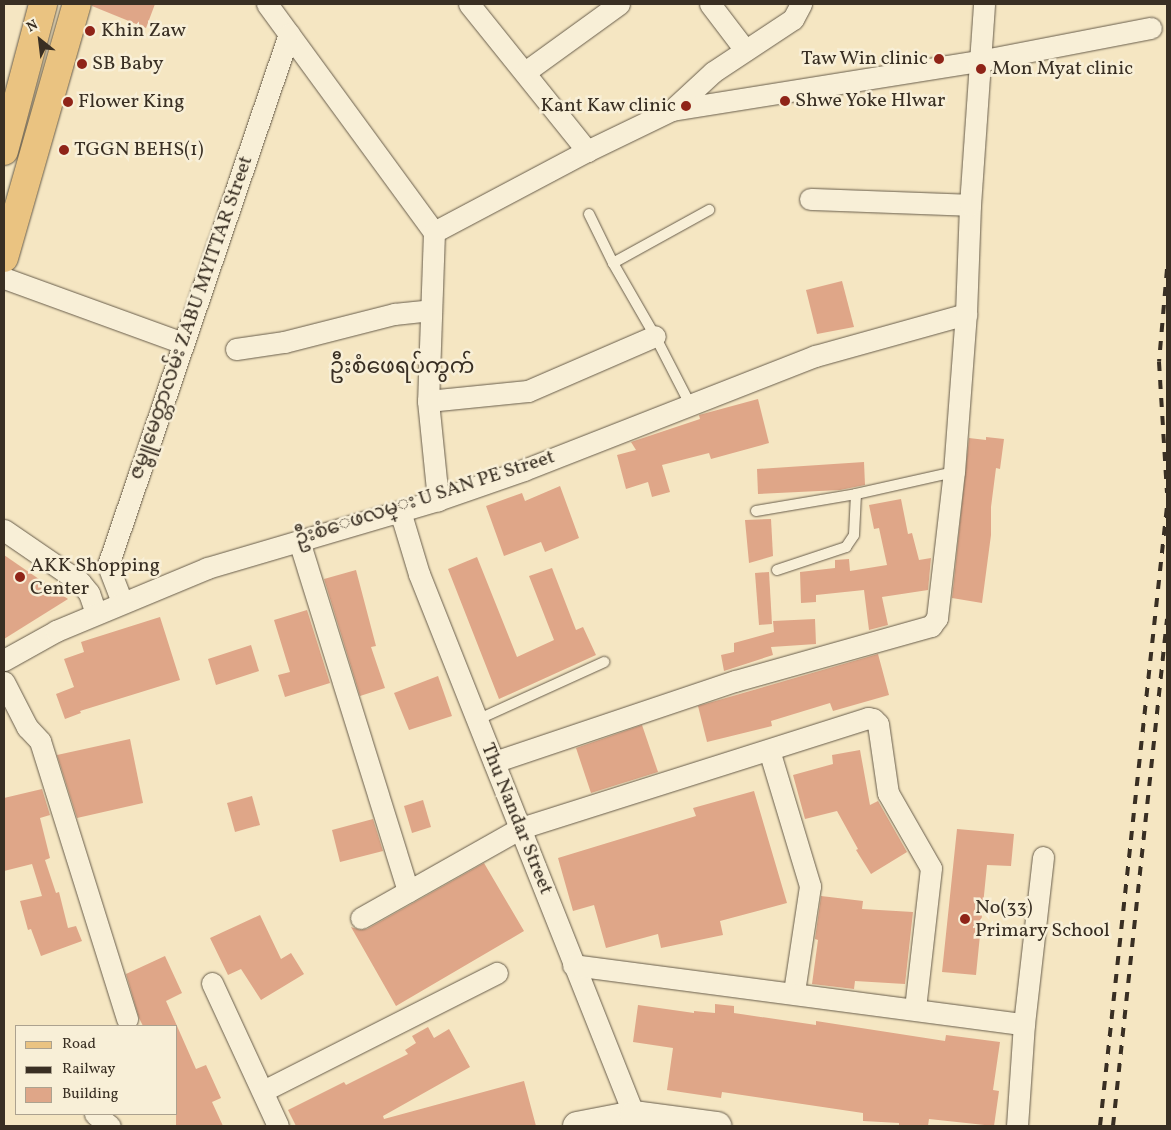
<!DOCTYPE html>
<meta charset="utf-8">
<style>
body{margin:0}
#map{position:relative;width:1171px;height:1130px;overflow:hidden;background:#f5e6c2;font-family:Vollkorn,"Noto Sans Myanmar",serif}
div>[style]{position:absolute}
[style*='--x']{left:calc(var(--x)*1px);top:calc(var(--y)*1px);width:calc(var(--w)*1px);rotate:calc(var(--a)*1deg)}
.building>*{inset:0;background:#dfa688}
.roads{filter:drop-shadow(0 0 1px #685d4b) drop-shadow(0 0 1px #685d4b)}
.lane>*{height:10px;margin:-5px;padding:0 5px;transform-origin:5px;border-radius:5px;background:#f8efd7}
.street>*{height:21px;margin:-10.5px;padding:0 10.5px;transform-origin:10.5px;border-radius:10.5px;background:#f8efd7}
.secondary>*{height:28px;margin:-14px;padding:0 14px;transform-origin:14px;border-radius:14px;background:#f8efd7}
.primary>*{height:28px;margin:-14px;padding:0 14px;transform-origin:14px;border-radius:14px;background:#eac381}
.rail>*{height:4px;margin-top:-2px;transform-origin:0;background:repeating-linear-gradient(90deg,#392f23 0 9px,transparent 0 18px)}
.dots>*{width:14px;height:14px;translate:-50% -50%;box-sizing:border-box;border:2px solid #f8efd7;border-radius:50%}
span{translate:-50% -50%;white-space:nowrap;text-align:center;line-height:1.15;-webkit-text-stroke:5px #f8efd7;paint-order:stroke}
.poi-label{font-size:20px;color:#392f23}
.left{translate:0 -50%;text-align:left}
.right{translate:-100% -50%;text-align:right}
.street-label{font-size:20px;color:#392f23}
.quarter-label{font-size:22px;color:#392f23}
.frame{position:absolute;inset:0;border:5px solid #392f23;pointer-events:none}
.legend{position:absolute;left:15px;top:1025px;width:162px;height:90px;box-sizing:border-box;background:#f8efd7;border:1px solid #aca28f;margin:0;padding:6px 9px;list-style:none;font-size:15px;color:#392f23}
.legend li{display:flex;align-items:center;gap:10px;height:25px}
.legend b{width:25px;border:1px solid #aca28f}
.north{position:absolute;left:15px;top:15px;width:50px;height:50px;-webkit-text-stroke:4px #f8efd7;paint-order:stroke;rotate:331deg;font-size:14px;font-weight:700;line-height:20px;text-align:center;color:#392f23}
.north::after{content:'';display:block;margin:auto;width:18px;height:22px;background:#392f23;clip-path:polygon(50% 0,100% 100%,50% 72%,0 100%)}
</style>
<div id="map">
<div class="building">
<i style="clip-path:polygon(92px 4px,155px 4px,146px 28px,92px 6px)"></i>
<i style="clip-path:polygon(842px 281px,854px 327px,817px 334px,806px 290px)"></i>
<i style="clip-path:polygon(758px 399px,769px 443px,711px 459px,709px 453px,662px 465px,670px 492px,652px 497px,648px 482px,626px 489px,617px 455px,636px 450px,631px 442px,700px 419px,699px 415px)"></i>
<i style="clip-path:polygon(986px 437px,1004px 439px,1000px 469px,996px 468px,991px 507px,991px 535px,982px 603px,952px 598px,969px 438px,986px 440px)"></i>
<i style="clip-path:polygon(864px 462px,865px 485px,840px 490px,758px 494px,757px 469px)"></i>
<i style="clip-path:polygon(560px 486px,579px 538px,545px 552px,541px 542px,504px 556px,486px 506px,522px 493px,525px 501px)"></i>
<i style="clip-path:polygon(901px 499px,908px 534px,912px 533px,919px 560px,931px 558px,928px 590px,882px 597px,888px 625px,869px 630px,864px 590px,816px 595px,816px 602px,801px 603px,800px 572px,835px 568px,835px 560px,849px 559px,850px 571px,887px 565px,879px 528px,874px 529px,869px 505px)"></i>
<i style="clip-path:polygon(771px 519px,773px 556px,749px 563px,745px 520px)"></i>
<i style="clip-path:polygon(4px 555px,68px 599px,4px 639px)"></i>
<i style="clip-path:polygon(477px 557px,517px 657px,554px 640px,529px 576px,552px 568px,576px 630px,583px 627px,596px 655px,499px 699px,448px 569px)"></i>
<i style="clip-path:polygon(356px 570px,376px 646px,371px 647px,385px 688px,360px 696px,324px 579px)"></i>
<i style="clip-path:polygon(769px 572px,772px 624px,759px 625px,755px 573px)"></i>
<i style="clip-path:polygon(307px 610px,330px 683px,285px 697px,278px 675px,290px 672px,274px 620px)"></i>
<i style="clip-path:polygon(160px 617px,180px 680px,80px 711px,81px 713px,65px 719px,56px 694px,74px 687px,64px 659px,84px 652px,81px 642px)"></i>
<i style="clip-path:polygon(815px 619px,816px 644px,771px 647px,773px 655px,724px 671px,721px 655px,734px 652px,734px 643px,774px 632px,773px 621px)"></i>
<i style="clip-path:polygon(251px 645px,259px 671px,216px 685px,208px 659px)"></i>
<i style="clip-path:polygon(878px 654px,889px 695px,833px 711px,830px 703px,771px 721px,772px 726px,707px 742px,698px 706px)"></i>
<i style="clip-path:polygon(438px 676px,452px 716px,409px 730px,394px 693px)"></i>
<i style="clip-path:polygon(642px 725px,658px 772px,591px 793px,576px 748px)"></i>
<i style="clip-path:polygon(130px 739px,143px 803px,77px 818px,57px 755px)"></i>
<i style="clip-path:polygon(860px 750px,870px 805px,878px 801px,907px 852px,871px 874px,856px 850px,858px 849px,837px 811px,805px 819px,793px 775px,833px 764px,832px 755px)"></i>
<i style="clip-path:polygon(42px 789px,50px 815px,40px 818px,50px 858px,45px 860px,56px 893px,59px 892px,68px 928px,76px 926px,82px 941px,41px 956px,31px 929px,28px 930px,20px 901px,42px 896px,32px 864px,4px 871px,4px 798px)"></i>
<i style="clip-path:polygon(754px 791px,787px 903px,720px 921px,723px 935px,661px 948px,658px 934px,606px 948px,594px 905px,573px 911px,558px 858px,696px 816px,693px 808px)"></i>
<i style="clip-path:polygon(252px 796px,260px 825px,235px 832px,227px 803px)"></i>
<i style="clip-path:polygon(423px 800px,431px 827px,412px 833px,404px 806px)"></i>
<i style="clip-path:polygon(373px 819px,383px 851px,340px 862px,332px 830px)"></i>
<i style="clip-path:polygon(957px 829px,1014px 834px,1011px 866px,987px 865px,976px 975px,942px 972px)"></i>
<i style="clip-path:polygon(484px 863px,524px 931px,396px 1006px,351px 927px,360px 930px,367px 929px)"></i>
<i style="clip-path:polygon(821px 896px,863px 901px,862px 909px,913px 912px,905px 984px,855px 981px,854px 989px,812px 984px,818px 940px,815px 939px)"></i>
<i style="clip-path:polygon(260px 915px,281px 959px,291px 953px,304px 974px,261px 1000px,241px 969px,228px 975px,210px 938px)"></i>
<i style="clip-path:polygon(165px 956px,182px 993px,166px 1001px,196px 1069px,206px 1065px,221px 1098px,212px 1102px,223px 1126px,176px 1126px,176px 1026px,143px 1026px,139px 1018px,126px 974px)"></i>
<i style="clip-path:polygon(715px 1004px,734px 1006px,734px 1013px,816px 1025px,816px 1021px,945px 1041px,946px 1035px,1000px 1042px,993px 1090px,999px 1091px,994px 1126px,929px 1119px,928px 1126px,899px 1125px,899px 1123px,863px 1121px,863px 1113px,722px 1092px,721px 1098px,667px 1090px,673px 1048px,633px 1042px,638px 1005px,694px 1013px,694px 1011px,715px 1013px)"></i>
<i style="clip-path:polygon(428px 1027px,434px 1038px,449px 1029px,470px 1067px,383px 1116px,384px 1119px,524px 1081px,536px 1126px,296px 1126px,288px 1110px,344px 1082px,346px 1085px,408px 1054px,405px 1050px,416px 1043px,412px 1036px)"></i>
</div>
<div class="roads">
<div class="lane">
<i style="--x:589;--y:214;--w:55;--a:63.9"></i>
<i style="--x:613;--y:263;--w:84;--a:60.1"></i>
<i style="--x:655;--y:336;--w:76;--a:62.8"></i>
<i style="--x:613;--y:263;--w:110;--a:-28.9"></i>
<i style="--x:756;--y:511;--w:101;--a:-9.6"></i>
<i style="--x:777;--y:570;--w:73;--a:-18.4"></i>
<i style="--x:846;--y:547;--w:14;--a:-56"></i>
<i style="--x:854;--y:535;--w:41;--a:-87.2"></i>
<i style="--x:856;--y:494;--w:100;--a:-12.7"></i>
<i style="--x:477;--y:720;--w:140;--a:-24.5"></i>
</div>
<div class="street">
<i style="--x:267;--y:4;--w:283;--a:53.8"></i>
<i style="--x:469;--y:4;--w:189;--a:51.2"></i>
<i style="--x:710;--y:4;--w:58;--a:52.7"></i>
<i style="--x:525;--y:72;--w:116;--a:-35.9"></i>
<i style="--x:672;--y:110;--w:56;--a:-42.8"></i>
<i style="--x:713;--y:72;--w:96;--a:-33.5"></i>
<i style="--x:793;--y:19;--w:17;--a:-62"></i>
<i style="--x:810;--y:199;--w:160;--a:2.1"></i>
<i style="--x:434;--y:232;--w:173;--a:-27.9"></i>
<i style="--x:587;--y:151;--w:94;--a:-25.8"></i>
<i style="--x:672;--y:110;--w:311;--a:-9.1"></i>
<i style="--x:979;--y:61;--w:175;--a:-10.9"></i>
<i style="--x:434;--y:232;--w:169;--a:92"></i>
<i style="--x:428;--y:401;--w:100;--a:84.2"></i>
<i style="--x:4;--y:278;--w:190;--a:20"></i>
<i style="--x:236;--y:349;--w:49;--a:-8.3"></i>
<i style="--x:284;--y:342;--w:114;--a:-14.3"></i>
<i style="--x:394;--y:314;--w:37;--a:-6"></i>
<i style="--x:428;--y:401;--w:100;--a:-5.7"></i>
<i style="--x:528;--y:391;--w:138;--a:-23.4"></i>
<i style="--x:400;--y:511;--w:66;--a:73.2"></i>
<i style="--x:419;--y:574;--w:582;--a:68.33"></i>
<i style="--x:634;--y:1115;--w:11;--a:90"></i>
<i style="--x:4;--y:530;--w:92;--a:34.4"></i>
<i style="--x:80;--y:582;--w:14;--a:51"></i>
<i style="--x:89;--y:593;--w:21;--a:71"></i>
<i style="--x:299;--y:541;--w:367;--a:72.7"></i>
<i style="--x:122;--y:602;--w:40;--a:-111"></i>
<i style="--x:108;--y:565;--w:561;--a:-71.18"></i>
<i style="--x:4;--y:660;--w:60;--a:-29.1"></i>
<i style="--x:56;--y:631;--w:164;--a:-22.6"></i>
<i style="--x:207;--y:568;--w:241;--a:-16.4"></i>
<i style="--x:438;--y:500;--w:91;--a:-19.2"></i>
<i style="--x:524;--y:470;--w:313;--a:-21.4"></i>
<i style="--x:815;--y:356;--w:157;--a:-15.5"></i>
<i style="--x:4;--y:682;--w:51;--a:62.9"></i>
<i style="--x:27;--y:727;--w:19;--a:47"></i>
<i style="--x:40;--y:741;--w:291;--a:72.6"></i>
<i style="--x:769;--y:750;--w:142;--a:73.2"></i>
<i style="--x:810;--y:886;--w:107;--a:98.6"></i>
<i style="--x:494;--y:762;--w:254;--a:-18.6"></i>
<i style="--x:735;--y:681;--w:204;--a:-15.7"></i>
<i style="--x:931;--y:626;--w:10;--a:-53"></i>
<i style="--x:937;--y:618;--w:147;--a:-83.4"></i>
<i style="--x:954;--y:472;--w:158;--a:-85.7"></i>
<i style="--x:966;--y:314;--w:109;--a:-87.9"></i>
<i style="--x:970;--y:205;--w:201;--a:-86"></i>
<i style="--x:361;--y:918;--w:184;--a:-29.4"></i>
<i style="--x:521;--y:828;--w:364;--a:-17.6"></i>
<i style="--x:868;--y:718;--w:5;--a:11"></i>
<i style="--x:873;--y:719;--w:7;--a:45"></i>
<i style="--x:878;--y:724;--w:70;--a:81.8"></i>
<i style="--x:888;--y:793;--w:86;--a:60.2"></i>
<i style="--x:931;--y:868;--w:142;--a:96.5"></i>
<i style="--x:573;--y:965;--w:455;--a:7.5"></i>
<i style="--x:212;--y:983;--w:157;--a:65.2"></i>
<i style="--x:263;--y:1091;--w:262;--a:-26.8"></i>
<i style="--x:95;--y:1114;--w:19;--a:39"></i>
<i style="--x:1017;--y:1126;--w:102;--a:-86.1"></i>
<i style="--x:1024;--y:1024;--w:168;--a:-83.5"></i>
</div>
<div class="secondary">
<i style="--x:577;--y:1126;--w:58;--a:-10.9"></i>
<i style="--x:634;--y:1115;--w:84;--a:7.5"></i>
</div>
<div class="primary">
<i style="--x:4;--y:151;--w:152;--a:-75.1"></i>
<i style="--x:4;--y:258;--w:264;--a:-74"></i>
</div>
</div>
<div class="rail">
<i style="--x:1167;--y:269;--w:93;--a:94.9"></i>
<i style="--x:1159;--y:362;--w:131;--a:86.5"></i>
<i style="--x:1100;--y:1126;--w:624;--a:-83.83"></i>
<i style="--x:1113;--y:1126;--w:510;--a:-83.92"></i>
</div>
<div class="dots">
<i style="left:90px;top:31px;background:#8f2418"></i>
<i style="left:939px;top:59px;background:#8f2418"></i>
<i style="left:82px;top:64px;background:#8f2418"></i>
<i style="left:981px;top:69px;background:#8f2418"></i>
<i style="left:785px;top:101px;background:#8f2418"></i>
<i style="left:68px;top:102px;background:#8f2418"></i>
<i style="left:686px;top:106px;background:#8f2418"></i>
<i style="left:64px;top:150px;background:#8f2418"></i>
<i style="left:20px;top:577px;background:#8f2418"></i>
<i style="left:965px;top:919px;background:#8f2418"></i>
</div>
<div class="poi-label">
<span class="left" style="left:101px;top:31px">Khin Zaw</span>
<span class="right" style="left:928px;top:59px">Taw Win clinic</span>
<span class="left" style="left:92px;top:64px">SB Baby</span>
<span class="left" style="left:992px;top:69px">Mon Myat clinic</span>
<span class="left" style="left:795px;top:101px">Shwe Yoke Hlwar</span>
<span class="left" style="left:78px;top:102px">Flower King</span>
<span class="right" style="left:676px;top:106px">Kant Kaw clinic</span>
<span class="left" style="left:74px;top:150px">TGGN BEHS(1)</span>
<span class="left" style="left:30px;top:578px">AKK Shopping<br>Center</span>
<span class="left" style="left:975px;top:920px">No(33)<br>Primary School</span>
</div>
<div class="street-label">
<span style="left:192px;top:318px;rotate:-71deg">ဇမ္ဗူမေတ္တာလမ်း ZABU MYITTAR Street</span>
<span style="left:425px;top:499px;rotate:-18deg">ဦးစံေဖလမ္း U SAN PE Street</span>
<span style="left:516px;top:819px;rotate:68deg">Thu Nandar Street</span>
</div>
<div class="quarter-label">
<span style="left:402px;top:368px">ဦးစံဖေရပ်ကွက်</span>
</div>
<div class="frame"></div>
<ul class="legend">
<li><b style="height:6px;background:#eac381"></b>Road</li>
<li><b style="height:6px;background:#392f23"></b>Railway</li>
<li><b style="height:14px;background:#dfa688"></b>Building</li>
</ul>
<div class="north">N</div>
</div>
